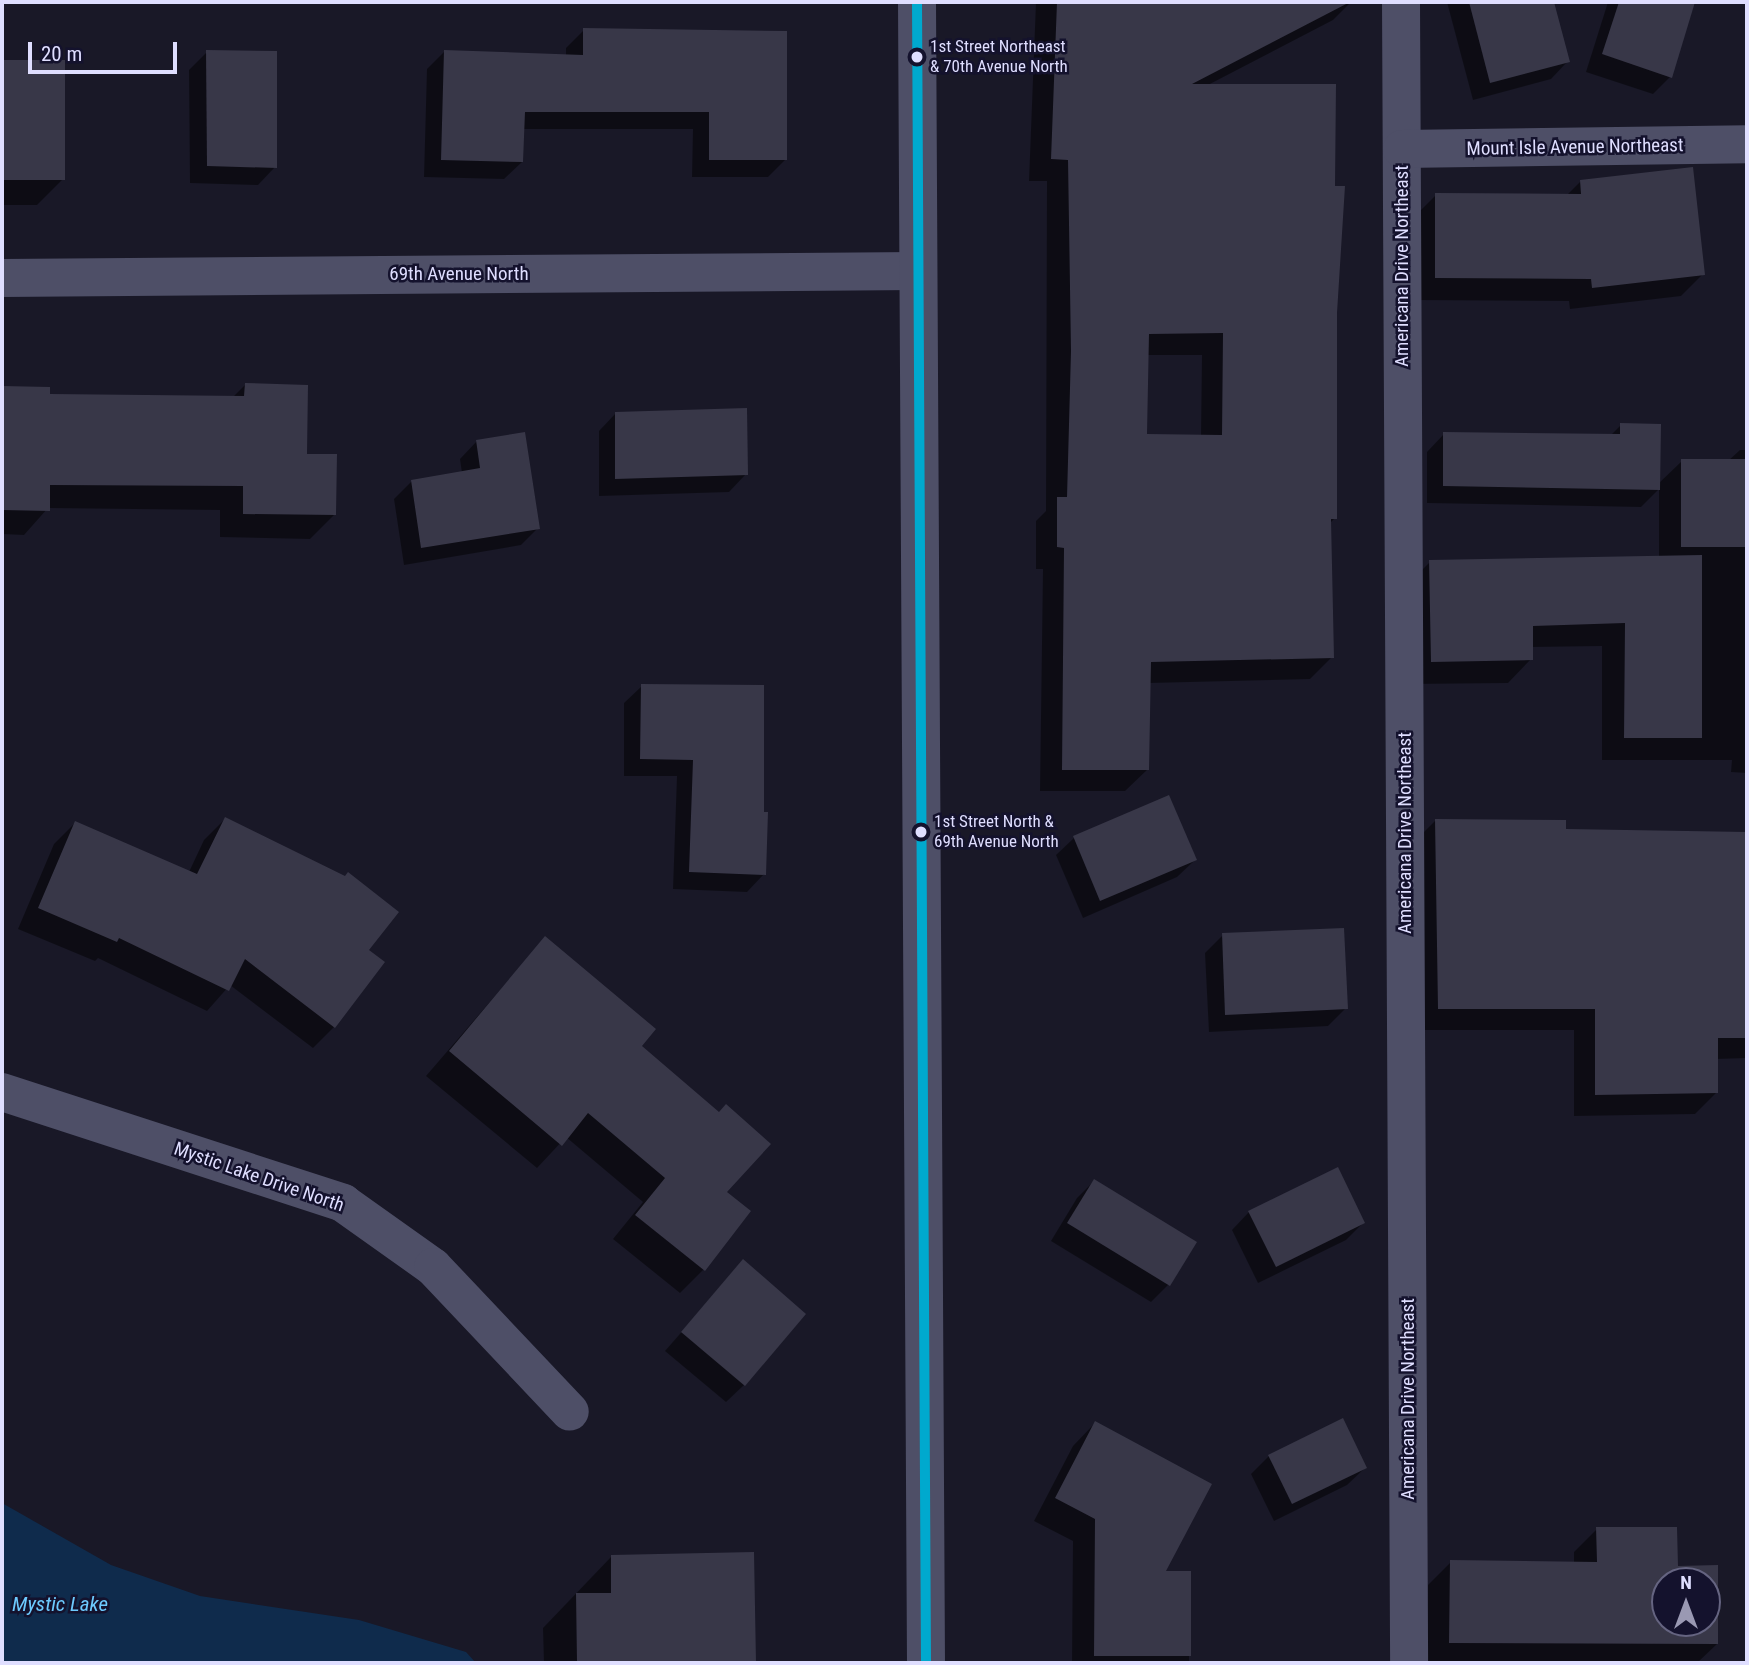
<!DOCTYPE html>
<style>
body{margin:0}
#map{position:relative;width:1749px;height:1665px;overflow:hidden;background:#191827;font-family:"Roboto Condensed",sans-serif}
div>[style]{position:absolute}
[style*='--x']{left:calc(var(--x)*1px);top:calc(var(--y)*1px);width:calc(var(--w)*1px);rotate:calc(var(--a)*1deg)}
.water>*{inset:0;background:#0f2b4c}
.shadow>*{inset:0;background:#0007}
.building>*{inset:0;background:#383748}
.minor>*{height:38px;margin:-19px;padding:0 19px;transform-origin:19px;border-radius:19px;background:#4e4f67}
.tertiary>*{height:38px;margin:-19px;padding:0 19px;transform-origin:19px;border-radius:19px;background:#4e4f67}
.bus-1>*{height:10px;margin:-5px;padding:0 5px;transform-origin:5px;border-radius:5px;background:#00a9ce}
.dots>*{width:19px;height:19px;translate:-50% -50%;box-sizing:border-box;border:4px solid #14122d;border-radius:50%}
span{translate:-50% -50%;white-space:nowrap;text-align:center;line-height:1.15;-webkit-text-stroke:5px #14122d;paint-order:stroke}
.bus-label{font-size:17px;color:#dfdeff}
.left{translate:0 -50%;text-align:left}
.street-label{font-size:19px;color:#dfdeff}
.water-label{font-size:21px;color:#6dcafe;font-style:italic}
.frame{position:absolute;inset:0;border:4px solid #dfdeff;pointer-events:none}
.north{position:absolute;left:1651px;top:1567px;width:70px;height:70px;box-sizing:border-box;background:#14122d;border:2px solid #656481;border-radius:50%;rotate:0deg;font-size:19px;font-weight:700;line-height:28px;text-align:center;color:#dfdeff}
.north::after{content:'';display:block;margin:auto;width:24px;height:32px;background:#9a99b3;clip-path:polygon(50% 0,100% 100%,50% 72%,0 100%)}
.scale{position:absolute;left:28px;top:42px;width:149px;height:32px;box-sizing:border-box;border:4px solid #dfdeff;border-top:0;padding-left:9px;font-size:21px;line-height:24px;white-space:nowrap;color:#dfdeff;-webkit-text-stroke:5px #14122d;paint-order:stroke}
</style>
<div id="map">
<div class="water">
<i style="clip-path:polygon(2px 1503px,111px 1565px,200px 1596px,359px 1620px,466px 1652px,476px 1663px,2px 1663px)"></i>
</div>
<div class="shadow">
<i style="clip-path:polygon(evenodd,1036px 2px,1351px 2px,1333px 20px,1206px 86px,1335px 313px,1335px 518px,1330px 523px,1332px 657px,1310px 679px,1149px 683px,1148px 769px,1125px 791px,1040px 791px,1043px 569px,1036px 569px,1036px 521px,1046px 511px,1047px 181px,1029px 181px,1036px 2px,1147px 355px,1202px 355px,1201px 436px,1146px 436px,1147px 355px)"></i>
<i style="clip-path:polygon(1447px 2px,1552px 2px,1568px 61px,1551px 79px,1473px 100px)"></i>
<i style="clip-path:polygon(1608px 2px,1694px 2px,1670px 77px,1653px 94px,1586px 72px)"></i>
<i style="clip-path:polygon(584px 30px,786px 159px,768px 177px,692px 177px,693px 129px,523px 129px,522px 162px,504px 179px,424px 177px,427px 69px,445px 51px,566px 56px,566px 48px)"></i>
<i style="clip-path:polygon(207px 52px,275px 167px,258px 185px,190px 183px,189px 70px)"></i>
<i style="clip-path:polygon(2px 61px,63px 61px,63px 179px,37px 205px,2px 205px)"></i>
<i style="clip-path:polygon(1580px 182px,1703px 274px,1681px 296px,1570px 309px,1569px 301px,1413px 300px,1414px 217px,1436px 195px,1567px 195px)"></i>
<i style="clip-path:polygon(245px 385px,306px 456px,334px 515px,310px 539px,220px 537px,220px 510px,48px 508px,24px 535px,2px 534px,2px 388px,48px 389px,48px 396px,232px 398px)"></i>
<i style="clip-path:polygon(616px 413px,746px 474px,729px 492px,599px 496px,599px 431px)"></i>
<i style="clip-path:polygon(1621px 425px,1658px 484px,1682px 461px,1728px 461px,1740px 450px,1747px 450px,1747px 773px,1731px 772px,1732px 760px,1602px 760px,1602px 646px,1531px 647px,1531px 659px,1508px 683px,1409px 684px,1407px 585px,1430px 562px,1659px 557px,1659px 489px,1641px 507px,1427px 503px,1427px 452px,1444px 434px,1611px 435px)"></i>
<i style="clip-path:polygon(477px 441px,538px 528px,521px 545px,404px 565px,394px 499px,411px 482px,462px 473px,460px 459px)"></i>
<i style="clip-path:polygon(642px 686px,762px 687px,764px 874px,747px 892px,673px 889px,677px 776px,624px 776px,624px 703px)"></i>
<i style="clip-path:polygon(1168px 797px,1195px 860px,1177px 877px,1083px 918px,1056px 855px,1074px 838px)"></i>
<i style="clip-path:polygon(225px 819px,366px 950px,334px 1027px,313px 1048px,230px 985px,207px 1011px,98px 958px,95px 961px,18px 929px,54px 844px,75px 823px,189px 872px,204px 840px)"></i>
<i style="clip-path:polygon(1435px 821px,1564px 830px,1747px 833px,1747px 1058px,1716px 1059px,1717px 1092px,1695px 1114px,1574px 1116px,1574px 1030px,1417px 1030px,1414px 842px)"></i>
<i style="clip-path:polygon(1223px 935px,1346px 1008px,1328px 1026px,1209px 1032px,1205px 953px)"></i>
<i style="clip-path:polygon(545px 938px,639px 1046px,724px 1192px,703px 1270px,680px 1293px,613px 1239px,643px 1202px,566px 1137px,537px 1168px,426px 1076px)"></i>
<i style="clip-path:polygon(1094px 1181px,1169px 1284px,1151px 1302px,1051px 1241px,1077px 1198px)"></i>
<i style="clip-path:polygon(1249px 1212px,1363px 1223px,1346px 1240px,1258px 1283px,1232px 1230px)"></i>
<i style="clip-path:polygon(743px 1262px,744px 1385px,726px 1402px,665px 1351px)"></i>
<i style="clip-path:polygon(1095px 1423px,1163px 1573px,1189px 1573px,1189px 1663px,1072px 1663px,1073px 1541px,1034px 1521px,1073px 1446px)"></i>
<i style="clip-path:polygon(1269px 1456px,1365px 1468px,1347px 1485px,1274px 1521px,1251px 1474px)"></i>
<i style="clip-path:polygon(evenodd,1597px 1529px,1676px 1568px,1716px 1567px,1717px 1644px,1697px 1663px,1427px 1663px,1428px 1585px,1451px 1562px,1574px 1563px,1574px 1552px,1597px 1529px,1665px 1581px,1707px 1581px,1707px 1623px,1665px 1623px,1665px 1581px)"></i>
<i style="clip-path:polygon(753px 1554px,754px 1663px,544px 1663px,543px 1628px,612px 1556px)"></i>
</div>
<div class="building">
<i style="clip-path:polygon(evenodd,1057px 2px,1350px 2px,1192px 84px,1336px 84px,1335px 186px,1345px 186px,1337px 313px,1337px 519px,1331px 519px,1334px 658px,1151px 662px,1149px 770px,1062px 770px,1064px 548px,1057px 547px,1057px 497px,1067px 497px,1071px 351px,1068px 160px,1051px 159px,1057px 2px,1223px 333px,1222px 435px,1147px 434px,1149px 334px,1223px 333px)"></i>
<i style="clip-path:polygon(1469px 2px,1554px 2px,1570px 62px,1490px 83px)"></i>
<i style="clip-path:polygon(1619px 2px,1695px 2px,1672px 78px,1602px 54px)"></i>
<i style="clip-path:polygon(583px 28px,787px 31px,787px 160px,709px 160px,709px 112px,525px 112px,523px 162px,441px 160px,444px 50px,583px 55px)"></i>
<i style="clip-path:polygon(206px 50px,277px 51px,277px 168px,207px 166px)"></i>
<i style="clip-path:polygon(2px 60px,65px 60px,65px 180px,2px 180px)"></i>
<i style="clip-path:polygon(1693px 167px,1705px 275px,1592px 288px,1591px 279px,1435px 278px,1435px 193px,1581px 194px,1580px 180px)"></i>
<i style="clip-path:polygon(245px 383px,308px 385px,307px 454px,337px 454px,336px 515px,243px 514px,243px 486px,50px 485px,50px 511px,2px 510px,2px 386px,50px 387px,50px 394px,244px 396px)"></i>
<i style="clip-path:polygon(747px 408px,748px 475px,615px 479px,615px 412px)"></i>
<i style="clip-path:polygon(1620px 423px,1661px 424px,1660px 490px,1443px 486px,1443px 432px,1620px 434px)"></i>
<i style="clip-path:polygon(525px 432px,540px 529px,421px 548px,411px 480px,480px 468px,476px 440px)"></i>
<i style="clip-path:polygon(1681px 459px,1747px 459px,1747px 547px,1681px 547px)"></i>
<i style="clip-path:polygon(1702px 555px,1702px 738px,1624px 738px,1625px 623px,1533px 626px,1533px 660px,1431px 662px,1429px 560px)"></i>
<i style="clip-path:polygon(641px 684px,764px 685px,764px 812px,768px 812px,766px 875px,689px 872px,693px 760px,640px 759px)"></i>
<i style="clip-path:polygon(1169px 795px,1197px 860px,1100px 901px,1073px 836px)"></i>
<i style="clip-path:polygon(225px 817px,345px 876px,348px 872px,399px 912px,369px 950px,385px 962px,335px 1028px,245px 959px,229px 991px,119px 938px,117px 942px,38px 908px,75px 821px,197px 874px)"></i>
<i style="clip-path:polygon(1435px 819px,1566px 820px,1566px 829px,1747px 832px,1747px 1038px,1718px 1038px,1718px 1093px,1595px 1095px,1595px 1009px,1438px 1009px)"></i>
<i style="clip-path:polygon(1344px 928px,1348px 1009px,1225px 1015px,1222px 933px)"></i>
<i style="clip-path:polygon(545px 936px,656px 1029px,642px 1046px,719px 1112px,726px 1104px,771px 1144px,727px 1192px,751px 1211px,705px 1271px,635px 1215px,665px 1178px,588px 1113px,562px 1146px,449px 1051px)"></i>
<i style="clip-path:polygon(1338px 1167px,1365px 1223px,1276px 1267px,1248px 1211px)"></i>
<i style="clip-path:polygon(1094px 1179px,1197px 1242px,1170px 1286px,1067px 1223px)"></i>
<i style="clip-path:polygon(743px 1259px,806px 1314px,745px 1386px,681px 1332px)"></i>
<i style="clip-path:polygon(1343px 1418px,1367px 1468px,1292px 1504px,1268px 1455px)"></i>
<i style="clip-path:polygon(1095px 1421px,1212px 1484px,1166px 1571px,1191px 1571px,1191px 1656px,1094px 1656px,1095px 1519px,1055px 1498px)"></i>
<i style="clip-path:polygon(evenodd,1596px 1527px,1677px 1527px,1678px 1566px,1718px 1565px,1718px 1644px,1449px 1643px,1450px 1560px,1597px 1562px,1596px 1527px,1665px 1581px,1707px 1581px,1707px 1623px,1665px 1623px,1665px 1581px)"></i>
<i style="clip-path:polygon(754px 1552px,756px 1663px,577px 1663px,576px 1593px,611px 1593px,611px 1555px)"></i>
</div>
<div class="minor">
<i style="--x:1401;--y:2;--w:1661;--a:89.72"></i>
<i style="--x:1402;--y:149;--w:345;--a:-0.8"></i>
<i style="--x:2;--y:278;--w:915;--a:-0.44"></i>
<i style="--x:2;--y:1092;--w:359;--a:18"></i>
<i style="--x:343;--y:1203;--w:110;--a:35.4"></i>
<i style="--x:433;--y:1267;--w:199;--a:46.6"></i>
</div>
<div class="tertiary">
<i style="--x:917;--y:2;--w:1661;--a:89.69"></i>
</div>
<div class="bus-1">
<i style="--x:917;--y:2;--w:1661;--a:89.69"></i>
</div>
<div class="dots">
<i style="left:917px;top:57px;background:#dfdeff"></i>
<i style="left:921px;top:832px;background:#dfdeff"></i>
</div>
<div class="bus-label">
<span class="left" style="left:930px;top:57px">1st Street Northeast<br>&amp; 70th Avenue North</span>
<span class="left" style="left:934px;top:832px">1st Street North &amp;<br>69th Avenue North</span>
</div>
<div class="street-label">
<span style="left:1575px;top:147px;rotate:-1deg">Mount Isle Avenue Northeast</span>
<span style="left:1402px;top:266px;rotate:-90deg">Americana Drive Northeast</span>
<span style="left:459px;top:274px">69th Avenue North</span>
<span style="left:1405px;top:833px;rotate:-90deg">Americana Drive Northeast</span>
<span style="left:259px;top:1177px;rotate:19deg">Mystic Lake Drive North</span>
<span style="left:1408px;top:1399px;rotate:-90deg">Americana Drive Northeast</span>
</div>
<div class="water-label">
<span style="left:60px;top:1604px">Mystic Lake</span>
</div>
<div class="frame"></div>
<div class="north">N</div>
<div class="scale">20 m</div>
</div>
